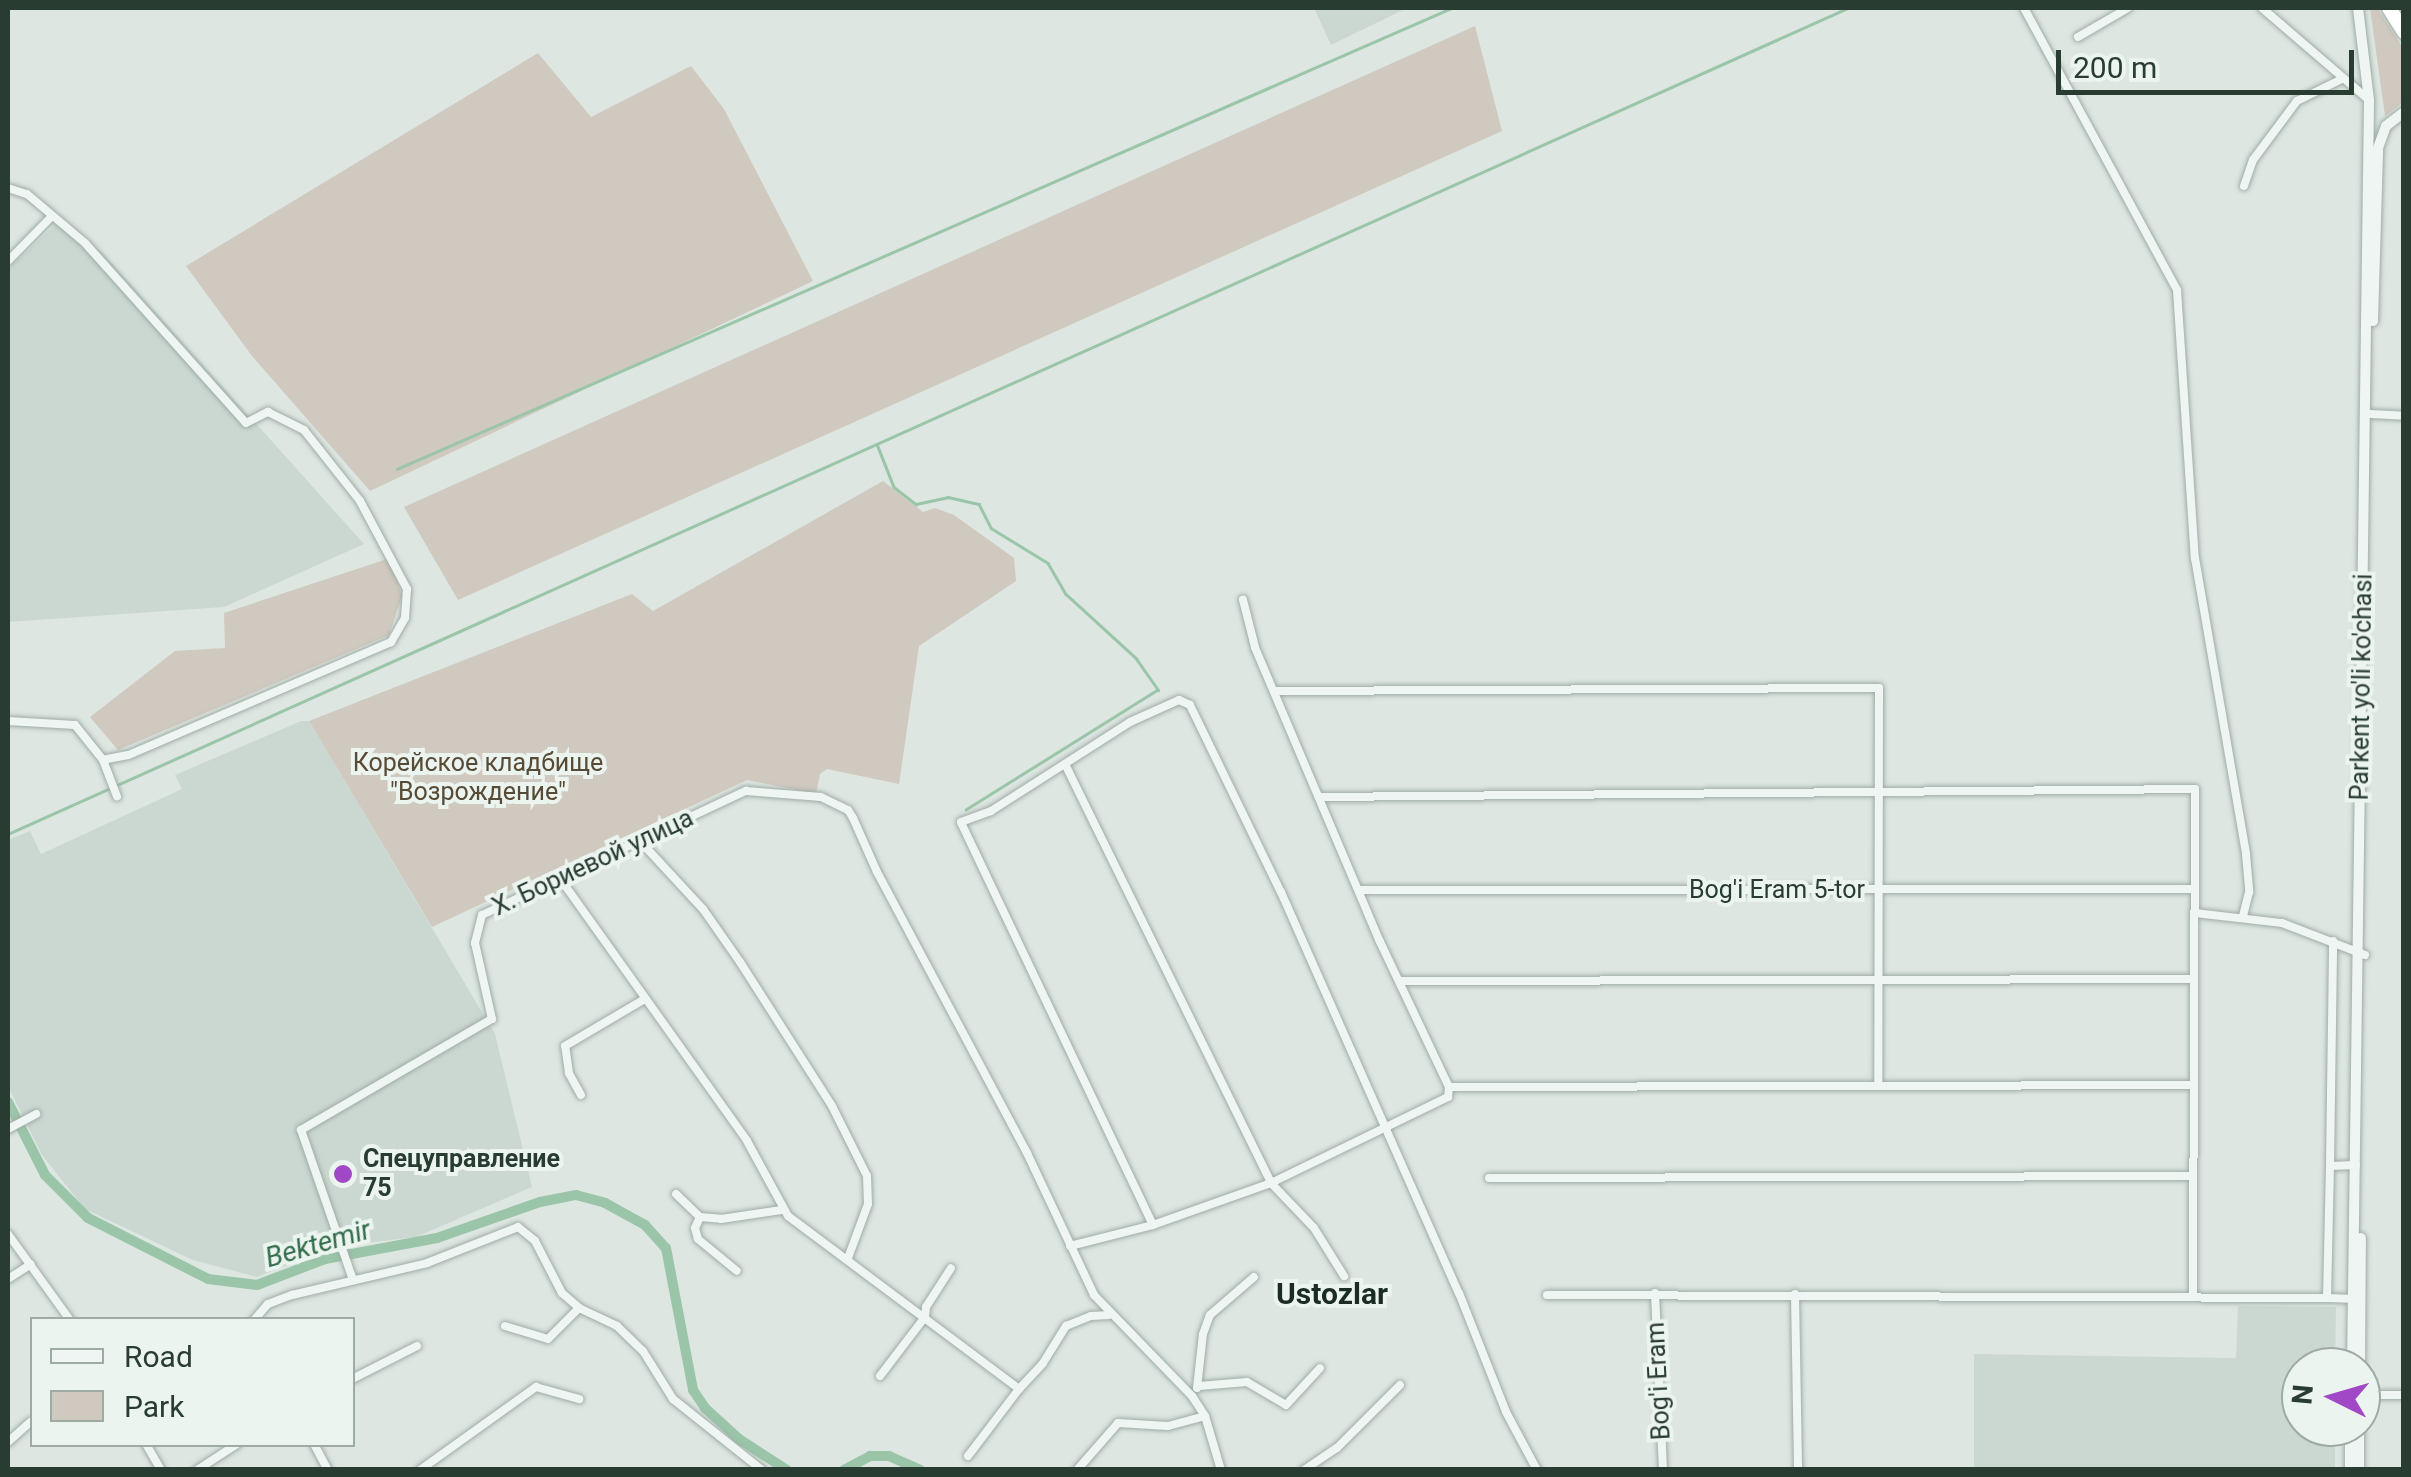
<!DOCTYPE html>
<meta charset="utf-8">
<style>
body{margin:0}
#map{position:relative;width:2411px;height:1477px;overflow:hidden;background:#dde6e1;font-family:Roboto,sans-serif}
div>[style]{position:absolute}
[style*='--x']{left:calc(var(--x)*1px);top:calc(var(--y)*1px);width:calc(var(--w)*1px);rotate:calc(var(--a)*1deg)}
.built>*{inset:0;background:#cbd8d1}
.green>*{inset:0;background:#d0c9bf}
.stream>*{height:2.5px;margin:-1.25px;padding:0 1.25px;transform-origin:1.25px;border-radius:1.25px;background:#9ac5a9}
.canal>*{height:10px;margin:-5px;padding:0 5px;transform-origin:5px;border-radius:5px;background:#9ac5a9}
.roads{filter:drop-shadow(0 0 2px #9faca5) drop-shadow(0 0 2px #9faca5)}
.minor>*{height:8px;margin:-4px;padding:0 4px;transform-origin:4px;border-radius:4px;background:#eff5f2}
.tertiary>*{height:10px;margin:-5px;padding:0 5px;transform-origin:5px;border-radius:5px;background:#eff5f2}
.trunk>*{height:14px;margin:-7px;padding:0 7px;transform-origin:7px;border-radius:7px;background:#fff}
.dots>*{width:28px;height:28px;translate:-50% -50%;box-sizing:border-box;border:5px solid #ecf4f0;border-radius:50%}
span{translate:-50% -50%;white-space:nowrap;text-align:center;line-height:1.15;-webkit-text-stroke:8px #ecf4f0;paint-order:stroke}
.street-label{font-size:25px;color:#283c31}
.park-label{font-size:25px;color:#574b36}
.poi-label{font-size:25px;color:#283c31;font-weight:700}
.left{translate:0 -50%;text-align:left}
.water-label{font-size:28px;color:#346d4b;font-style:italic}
.quarter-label{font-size:30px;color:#1a2c23;font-weight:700}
.frame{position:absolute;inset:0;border:10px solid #283c31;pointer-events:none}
.legend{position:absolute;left:30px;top:1317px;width:325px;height:130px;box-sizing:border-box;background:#ecf4f0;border:2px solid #9eaaa4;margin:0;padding:12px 18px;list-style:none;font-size:30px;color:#283c31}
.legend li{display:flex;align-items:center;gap:20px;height:50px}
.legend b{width:50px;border:2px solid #9eaaa4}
.north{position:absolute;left:2281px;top:1347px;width:100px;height:100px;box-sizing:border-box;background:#ecf4f0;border:2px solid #9eaaa4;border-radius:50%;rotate:275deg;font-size:28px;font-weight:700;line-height:40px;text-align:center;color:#283c31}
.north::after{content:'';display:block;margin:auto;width:35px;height:45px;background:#a048c6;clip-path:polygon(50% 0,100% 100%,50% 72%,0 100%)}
.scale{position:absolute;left:2056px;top:50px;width:298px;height:45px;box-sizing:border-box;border:5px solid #283c31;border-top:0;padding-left:12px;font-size:30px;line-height:35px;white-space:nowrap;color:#283c31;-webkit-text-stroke:8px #ecf4f0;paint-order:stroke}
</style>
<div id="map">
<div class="built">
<i style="clip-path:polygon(1314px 8px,1407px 8px,1331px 45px)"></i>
<i style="clip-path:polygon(61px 220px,104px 254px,364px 544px,224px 607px,8px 622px,8px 269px)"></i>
<i style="clip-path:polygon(301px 721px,309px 721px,495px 1034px,532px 1187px,416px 1237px,333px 1247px,257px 1277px,193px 1260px,85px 1209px,42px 1155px,8px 1086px,8px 840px,30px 831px,41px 854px,182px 789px,175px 775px)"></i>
<i style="clip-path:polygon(2238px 1306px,2336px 1307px,2335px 1367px,2301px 1367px,2301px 1427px,2335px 1427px,2335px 1469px,1974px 1469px,1974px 1354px,2236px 1358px)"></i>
</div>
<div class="green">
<i style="clip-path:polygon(2370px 8px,2377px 8px,2403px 48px,2403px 102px,2385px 116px)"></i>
<i style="clip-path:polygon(1475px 26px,1502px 131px,458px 600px,404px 507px)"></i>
<i style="clip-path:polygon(538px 53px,591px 117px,691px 66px,724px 109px,813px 281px,370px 491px,252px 356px,186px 266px)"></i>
<i style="clip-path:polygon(883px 481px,923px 512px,935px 508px,954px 515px,1014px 558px,1016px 581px,919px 646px,899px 784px,827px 769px,820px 774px,816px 794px,747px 780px,432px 927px,309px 721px,632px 594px,653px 611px)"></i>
<i style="clip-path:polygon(390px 558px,402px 596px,389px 635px,118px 750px,90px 717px,175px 651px,225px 648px,224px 613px)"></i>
</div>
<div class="stream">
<i style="--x:877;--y:444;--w:46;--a:68.4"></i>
<i style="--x:894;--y:487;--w:28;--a:38"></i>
<i style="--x:916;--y:504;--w:33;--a:-12"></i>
<i style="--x:948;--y:497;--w:32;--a:13"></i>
<i style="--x:979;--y:504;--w:27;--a:63"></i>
<i style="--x:991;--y:528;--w:67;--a:31.6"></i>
<i style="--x:1048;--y:563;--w:36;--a:60"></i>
<i style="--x:1066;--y:594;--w:95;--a:42.4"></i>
<i style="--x:1136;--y:658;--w:39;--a:55"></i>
<i style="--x:1158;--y:690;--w:226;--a:148"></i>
<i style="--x:397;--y:469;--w:1150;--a:-23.62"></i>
<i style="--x:8;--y:834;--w:2017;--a:-24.18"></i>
</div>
<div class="canal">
<i style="--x:8;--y:1102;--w:82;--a:63.1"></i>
<i style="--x:45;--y:1175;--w:61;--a:45"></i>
<i style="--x:88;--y:1218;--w:135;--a:26.9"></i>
<i style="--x:208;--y:1279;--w:49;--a:7"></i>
<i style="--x:257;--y:1285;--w:73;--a:-20.9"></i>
<i style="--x:325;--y:1259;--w:114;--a:-10.6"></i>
<i style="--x:437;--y:1238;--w:109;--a:-19.3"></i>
<i style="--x:540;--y:1202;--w:37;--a:-11"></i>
<i style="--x:576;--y:1195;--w:30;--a:15"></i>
<i style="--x:605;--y:1203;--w:46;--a:28.8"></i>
<i style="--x:645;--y:1225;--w:31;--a:48"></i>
<i style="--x:666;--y:1248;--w:145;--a:79.2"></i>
<i style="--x:693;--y:1390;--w:22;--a:56"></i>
<i style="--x:705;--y:1408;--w:46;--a:42.4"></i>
<i style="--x:739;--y:1439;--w:57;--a:32.9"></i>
<i style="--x:844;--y:1470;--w:30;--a:-28"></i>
<i style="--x:870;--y:1456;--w:19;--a:0"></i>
<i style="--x:889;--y:1456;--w:34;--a:24"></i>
</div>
<div class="roads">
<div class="minor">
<i style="--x:2024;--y:8;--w:321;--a:61.5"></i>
<i style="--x:2177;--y:290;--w:269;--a:86.2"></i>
<i style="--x:2195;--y:558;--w:300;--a:80.2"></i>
<i style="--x:2246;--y:854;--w:38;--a:85"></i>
<i style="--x:2249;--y:892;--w:25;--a:104"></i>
<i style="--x:2262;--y:8;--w:141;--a:40.7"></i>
<i style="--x:2078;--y:37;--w:58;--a:-30.1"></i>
<i style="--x:2244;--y:186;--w:28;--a:-71"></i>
<i style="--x:2253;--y:160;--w:74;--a:-53.3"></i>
<i style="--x:2297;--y:101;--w:50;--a:-26.1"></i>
<i style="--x:8;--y:188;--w:20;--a:18"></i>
<i style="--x:27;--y:194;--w:76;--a:40.2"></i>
<i style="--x:85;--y:243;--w:241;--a:48.2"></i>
<i style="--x:246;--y:423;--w:25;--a:-27"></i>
<i style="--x:268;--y:412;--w:40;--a:26.6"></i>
<i style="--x:304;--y:430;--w:90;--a:51.7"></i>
<i style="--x:360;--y:501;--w:100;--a:61.9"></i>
<i style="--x:407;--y:589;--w:29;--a:94"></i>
<i style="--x:405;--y:618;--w:28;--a:120"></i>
<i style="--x:391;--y:642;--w:286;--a:156.7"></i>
<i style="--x:128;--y:755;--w:25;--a:169"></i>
<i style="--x:8;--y:261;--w:63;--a:-45.6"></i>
<i style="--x:2371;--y:414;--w:33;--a:3"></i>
<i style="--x:1276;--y:691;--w:603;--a:-0.29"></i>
<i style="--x:1879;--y:688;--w:398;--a:90.1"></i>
<i style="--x:8;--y:721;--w:67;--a:3.4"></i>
<i style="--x:75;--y:725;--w:45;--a:51.3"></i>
<i style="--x:103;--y:760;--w:39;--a:69"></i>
<i style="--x:1066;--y:766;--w:465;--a:63.8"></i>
<i style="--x:1271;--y:1183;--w:62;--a:46.3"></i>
<i style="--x:1314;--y:1228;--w:57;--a:58"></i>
<i style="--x:1319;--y:797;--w:876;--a:-0.52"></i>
<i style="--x:2195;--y:789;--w:508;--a:90.23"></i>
<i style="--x:639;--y:840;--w:94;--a:47.2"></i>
<i style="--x:703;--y:909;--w:65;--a:55.1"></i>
<i style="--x:740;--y:962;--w:171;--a:57.4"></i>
<i style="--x:832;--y:1106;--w:78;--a:63.4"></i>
<i style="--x:867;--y:1176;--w:28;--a:88"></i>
<i style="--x:868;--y:1204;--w:58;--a:110.3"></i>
<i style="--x:559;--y:877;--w:324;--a:54.5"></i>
<i style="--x:747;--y:1141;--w:85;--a:61.3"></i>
<i style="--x:788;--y:1216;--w:289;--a:36.8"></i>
<i style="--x:1019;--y:1389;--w:35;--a:-47"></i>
<i style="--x:1043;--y:1363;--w:44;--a:-58.1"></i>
<i style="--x:1066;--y:1326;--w:27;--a:-22"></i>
<i style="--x:1091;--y:1316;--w:18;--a:-3"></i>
<i style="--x:1359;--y:890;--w:836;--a:-0.07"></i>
<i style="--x:2195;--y:913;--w:88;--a:6.6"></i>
<i style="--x:2282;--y:923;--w:89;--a:21.1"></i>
<i style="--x:1400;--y:981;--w:794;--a:-0.14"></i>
<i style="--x:1449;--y:1087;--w:745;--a:-0.15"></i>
<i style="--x:581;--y:1095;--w:25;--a:-119"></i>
<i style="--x:569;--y:1073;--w:27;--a:-98"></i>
<i style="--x:565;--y:1046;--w:91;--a:-30.5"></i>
<i style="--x:8;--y:1129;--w:32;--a:-28"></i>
<i style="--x:2330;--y:1166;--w:225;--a:-89.2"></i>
<i style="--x:1489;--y:1178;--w:704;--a:-0.16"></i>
<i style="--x:676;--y:1194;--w:33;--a:44"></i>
<i style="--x:700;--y:1217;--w:21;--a:5"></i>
<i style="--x:721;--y:1219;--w:61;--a:-8.5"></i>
<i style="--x:700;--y:1217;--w:12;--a:114"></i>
<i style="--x:695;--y:1228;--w:11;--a:75"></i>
<i style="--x:698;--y:1239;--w:50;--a:39.4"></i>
<i style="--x:1153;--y:1225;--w:446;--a:-115.5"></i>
<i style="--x:961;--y:822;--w:32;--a:-20"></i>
<i style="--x:991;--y:811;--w:165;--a:-32.6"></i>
<i style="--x:1130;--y:722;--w:54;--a:-24.2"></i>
<i style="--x:1179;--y:700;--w:12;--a:24"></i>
<i style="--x:1190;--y:705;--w:208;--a:64.1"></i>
<i style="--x:1281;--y:892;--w:439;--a:66.1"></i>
<i style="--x:1459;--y:1293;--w:128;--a:68.4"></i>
<i style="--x:1506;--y:1412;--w:66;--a:61.9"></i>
<i style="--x:8;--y:1234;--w:106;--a:54.2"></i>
<i style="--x:1070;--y:1246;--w:86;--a:-14.2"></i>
<i style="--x:1153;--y:1225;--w:125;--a:-19.6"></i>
<i style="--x:1271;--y:1183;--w:197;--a:-25.9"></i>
<i style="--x:1448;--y:1097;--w:10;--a:-84"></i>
<i style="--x:1449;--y:1087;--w:161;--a:-115.4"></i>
<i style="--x:1380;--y:942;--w:320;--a:-113"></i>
<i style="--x:1255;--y:647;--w:49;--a:-104.3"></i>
<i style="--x:8;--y:1279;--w:27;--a:-33"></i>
<i style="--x:353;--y:1280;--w:159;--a:-109.1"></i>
<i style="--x:301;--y:1130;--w:221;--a:-30.2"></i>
<i style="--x:492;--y:1019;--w:78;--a:-102.6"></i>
<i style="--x:475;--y:943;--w:29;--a:-76"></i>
<i style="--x:482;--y:915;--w:292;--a:-25.2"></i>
<i style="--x:746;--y:791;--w:75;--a:4.6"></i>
<i style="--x:821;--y:797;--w:30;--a:26"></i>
<i style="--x:848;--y:810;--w:9;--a:58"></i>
<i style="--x:853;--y:818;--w:59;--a:66"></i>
<i style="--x:877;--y:872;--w:319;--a:61.9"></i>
<i style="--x:1027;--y:1153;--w:157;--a:64.7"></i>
<i style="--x:1094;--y:1295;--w:141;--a:45.9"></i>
<i style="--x:1192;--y:1396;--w:24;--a:57"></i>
<i style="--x:1205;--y:1416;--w:56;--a:73.5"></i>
<i style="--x:1655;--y:1293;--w:177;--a:87.4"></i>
<i style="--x:1795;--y:1294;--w:176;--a:89"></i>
<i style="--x:1547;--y:1295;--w:780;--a:0.22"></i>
<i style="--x:2327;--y:1298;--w:132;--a:-88.7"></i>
<i style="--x:2330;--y:1166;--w:26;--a:-2"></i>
<i style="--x:2327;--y:1298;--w:30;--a:2"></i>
<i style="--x:254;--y:1320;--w:21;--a:-49"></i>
<i style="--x:268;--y:1304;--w:26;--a:-21"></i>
<i style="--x:292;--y:1295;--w:139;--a:-13.3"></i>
<i style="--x:427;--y:1263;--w:98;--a:-21.6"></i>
<i style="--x:518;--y:1227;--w:22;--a:39"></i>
<i style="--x:535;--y:1241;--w:59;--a:62.6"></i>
<i style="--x:562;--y:1293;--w:23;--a:41"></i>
<i style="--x:579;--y:1308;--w:42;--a:25.3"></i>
<i style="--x:617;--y:1326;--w:36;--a:44"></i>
<i style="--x:643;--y:1351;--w:57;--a:58"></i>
<i style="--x:673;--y:1399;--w:114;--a:38.6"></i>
<i style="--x:505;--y:1326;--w:45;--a:16.8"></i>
<i style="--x:548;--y:1339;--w:44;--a:-45"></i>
<i style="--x:880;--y:1376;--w:74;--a:-52.7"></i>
<i style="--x:925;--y:1317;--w:10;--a:-84"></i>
<i style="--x:926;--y:1307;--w:46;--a:-57.3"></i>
<i style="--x:352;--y:1379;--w:73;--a:-26.9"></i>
<i style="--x:1199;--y:1386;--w:48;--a:-4.8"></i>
<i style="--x:1247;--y:1382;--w:45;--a:30.5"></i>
<i style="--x:1286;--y:1405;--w:50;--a:-47.4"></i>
<i style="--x:1197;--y:1388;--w:54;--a:-83.7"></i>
<i style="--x:1203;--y:1334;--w:20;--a:-70"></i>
<i style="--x:1210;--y:1315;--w:58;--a:-40.8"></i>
<i style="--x:2361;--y:1395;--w:43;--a:0"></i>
<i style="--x:8;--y:1442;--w:30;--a:-42"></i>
<i style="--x:146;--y:1444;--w:30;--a:60"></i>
<i style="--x:314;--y:1444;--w:30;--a:62"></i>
<i style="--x:968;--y:1456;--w:84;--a:-52.7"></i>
<i style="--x:197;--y:1470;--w:48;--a:-33"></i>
<i style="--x:420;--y:1470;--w:143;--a:-35.6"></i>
<i style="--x:536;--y:1387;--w:45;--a:15.6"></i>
<i style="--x:1077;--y:1470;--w:62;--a:-48.9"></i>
<i style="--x:1118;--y:1423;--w:50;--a:3.4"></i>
<i style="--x:1168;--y:1426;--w:38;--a:-15"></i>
<i style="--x:1304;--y:1470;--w:40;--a:-34"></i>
<i style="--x:1337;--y:1448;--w:89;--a:-45"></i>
</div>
<div class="tertiary">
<i style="--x:2373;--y:321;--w:173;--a:-88.3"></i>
<i style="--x:2378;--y:148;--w:23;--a:-70"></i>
<i style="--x:2386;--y:126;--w:23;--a:-38"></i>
<i style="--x:2352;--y:1367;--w:1267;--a:-89.23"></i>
<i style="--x:2369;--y:100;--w:93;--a:-96.8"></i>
<i style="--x:2360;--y:1367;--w:129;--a:-89.6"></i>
<i style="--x:2350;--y:1470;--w:43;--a:-90"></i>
<i style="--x:2359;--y:1470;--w:43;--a:-90"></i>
</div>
<div class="trunk">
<i style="--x:2389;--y:8;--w:28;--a:58"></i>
</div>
</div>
<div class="dots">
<i style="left:343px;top:1174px;background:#a048c6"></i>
</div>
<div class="street-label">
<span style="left:2362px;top:687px;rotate:-89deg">Parkent yo'li ko'chasi</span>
<span style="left:593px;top:863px;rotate:-25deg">Х. Бориевой улица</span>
<span style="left:1777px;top:890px">Bog'i Eram 5-tor</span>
<span style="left:1659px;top:1381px;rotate:-93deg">Bog'i Eram</span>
</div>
<div class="park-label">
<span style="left:478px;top:778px">Корейское кладбище<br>"Возрождение"</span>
</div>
<div class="poi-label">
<span class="left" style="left:363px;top:1174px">Спецуправление<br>75</span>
</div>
<div class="water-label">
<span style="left:318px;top:1244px;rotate:-16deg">Bektemir</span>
</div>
<div class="quarter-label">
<span style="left:1332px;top:1294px">Ustozlar</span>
</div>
<div class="frame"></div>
<ul class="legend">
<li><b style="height:12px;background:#eff5f2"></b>Road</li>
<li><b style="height:28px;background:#d0c9bf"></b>Park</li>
</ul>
<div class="north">N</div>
<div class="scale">200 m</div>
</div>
